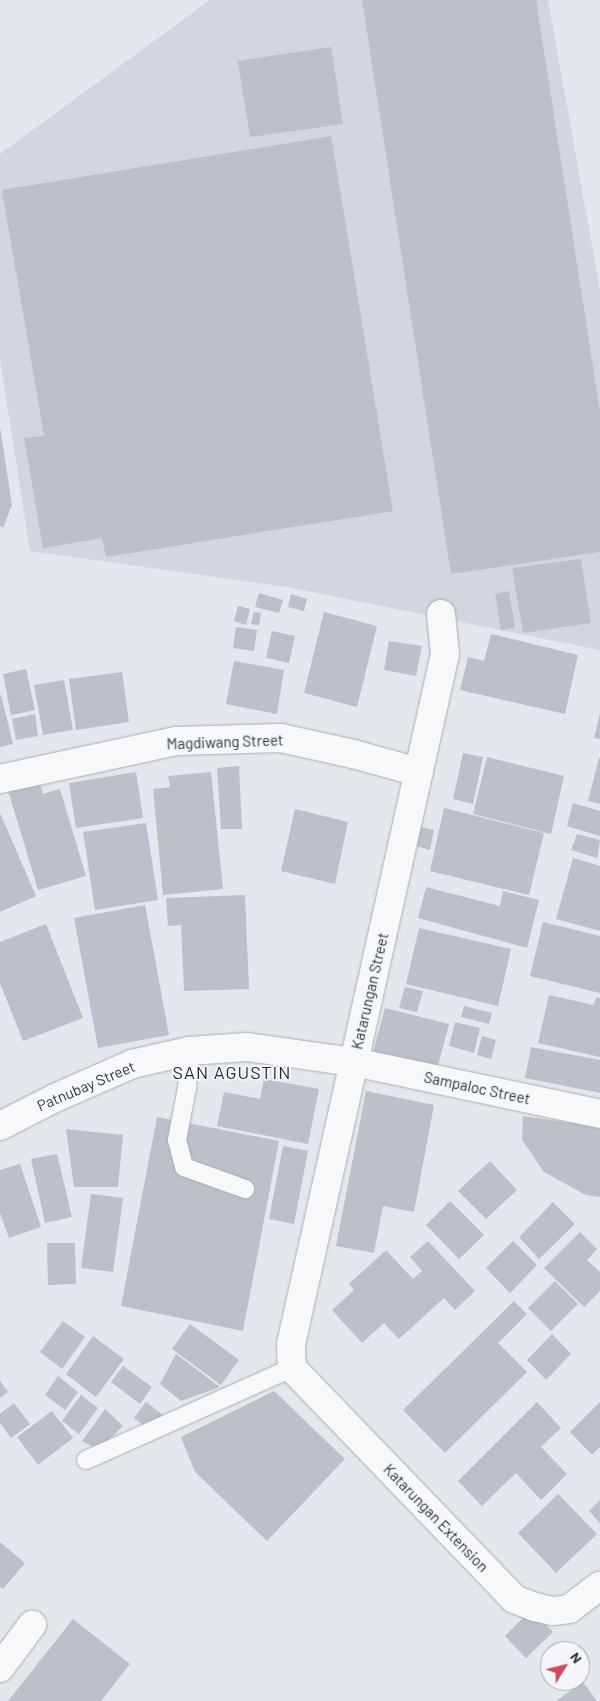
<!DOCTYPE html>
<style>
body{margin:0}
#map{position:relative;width:600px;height:1701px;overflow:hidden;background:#e4e7ec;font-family:Barlow,sans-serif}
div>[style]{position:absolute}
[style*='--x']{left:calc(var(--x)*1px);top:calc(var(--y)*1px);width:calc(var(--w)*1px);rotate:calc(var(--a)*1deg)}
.built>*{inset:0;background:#d2d6de}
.building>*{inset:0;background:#bbc0ca}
.roads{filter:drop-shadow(0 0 1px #a9aeb7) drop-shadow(0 0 1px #a9aeb7)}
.service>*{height:18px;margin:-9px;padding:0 9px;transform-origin:9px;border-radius:9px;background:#f7f8fa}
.minor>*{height:28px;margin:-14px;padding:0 14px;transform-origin:14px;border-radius:14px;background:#f7f8fa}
span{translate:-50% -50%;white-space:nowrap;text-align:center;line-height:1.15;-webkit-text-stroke:4px #f4f6f9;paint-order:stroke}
.street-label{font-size:15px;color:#2b3445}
.quarter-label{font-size:18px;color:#1d2536;letter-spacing:1px}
.north{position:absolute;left:540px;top:1641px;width:50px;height:50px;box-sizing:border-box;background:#f4f6f9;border:1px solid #a4a8b1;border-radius:50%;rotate:54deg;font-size:14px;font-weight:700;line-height:20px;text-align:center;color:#2b3445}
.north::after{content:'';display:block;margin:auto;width:18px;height:22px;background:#d1495b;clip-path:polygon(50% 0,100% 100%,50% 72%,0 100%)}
</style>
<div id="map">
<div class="built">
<i style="clip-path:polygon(210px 0,548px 0,600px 290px,600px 650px,287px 587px,30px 551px,0 359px,0 154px)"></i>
</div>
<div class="building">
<i style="clip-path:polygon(362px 0,536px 0,600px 412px,600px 552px,451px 574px)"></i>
<i style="clip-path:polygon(331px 47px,343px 124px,250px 137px,238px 61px)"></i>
<i style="clip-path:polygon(331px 136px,393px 511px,106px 557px,102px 538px,43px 548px,24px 438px,44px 436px,2px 190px)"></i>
<i style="clip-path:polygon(0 427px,12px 505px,3px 528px,0 526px)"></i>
<i style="clip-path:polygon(581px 559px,591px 623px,523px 633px,512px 568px)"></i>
<i style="clip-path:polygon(509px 591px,515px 628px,501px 630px,495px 594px)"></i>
<i style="clip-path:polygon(259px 593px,283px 600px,279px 613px,255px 607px)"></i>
<i style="clip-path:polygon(291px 594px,307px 599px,304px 611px,288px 607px)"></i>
<i style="clip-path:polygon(238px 606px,250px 609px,246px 625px,234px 621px)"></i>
<i style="clip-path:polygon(254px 612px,261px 613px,259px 625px,251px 624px)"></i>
<i style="clip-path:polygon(324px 612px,377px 626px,357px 707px,304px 693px)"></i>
<i style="clip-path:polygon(236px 627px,257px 630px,254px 651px,233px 648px)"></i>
<i style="clip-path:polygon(272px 631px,295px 636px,289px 663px,266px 658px)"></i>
<i style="clip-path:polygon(491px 634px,578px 655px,565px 714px,460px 690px,468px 657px,484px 661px)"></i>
<i style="clip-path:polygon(389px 641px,422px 646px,416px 676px,384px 670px)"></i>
<i style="clip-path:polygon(234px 661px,284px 670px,277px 714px,226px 704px)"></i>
<i style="clip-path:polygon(26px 669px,35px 710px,11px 715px,3px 674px)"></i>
<i style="clip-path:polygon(122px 672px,129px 722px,76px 730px,69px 679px)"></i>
<i style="clip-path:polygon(64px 680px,73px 730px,43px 735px,34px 685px)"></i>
<i style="clip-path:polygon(1px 695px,13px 744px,0 747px,0 696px)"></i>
<i style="clip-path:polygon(600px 713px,600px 739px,594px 738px)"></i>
<i style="clip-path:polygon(35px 714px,38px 736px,16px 740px,12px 719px)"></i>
<i style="clip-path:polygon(463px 753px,483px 757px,473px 804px,453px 799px)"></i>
<i style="clip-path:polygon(487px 757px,564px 776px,551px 834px,473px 814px)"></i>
<i style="clip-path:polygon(599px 758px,600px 758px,600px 804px,588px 801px)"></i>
<i style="clip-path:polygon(239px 766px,242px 829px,221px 829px,217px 768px)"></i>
<i style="clip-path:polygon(136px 772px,143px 818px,76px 828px,69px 783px)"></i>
<i style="clip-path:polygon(211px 772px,223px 889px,163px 895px,153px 789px,170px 787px,168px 776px)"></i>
<i style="clip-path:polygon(38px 777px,43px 794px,60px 789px,86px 876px,38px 890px,7px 787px)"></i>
<i style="clip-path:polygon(573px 803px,600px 811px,600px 836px,567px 826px)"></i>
<i style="clip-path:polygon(444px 808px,544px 833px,529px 895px,430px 871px)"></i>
<i style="clip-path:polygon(295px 809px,348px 822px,335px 884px,281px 871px)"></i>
<i style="clip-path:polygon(0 813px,36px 896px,0 912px)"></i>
<i style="clip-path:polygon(146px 823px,158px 900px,95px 910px,83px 832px)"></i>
<i style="clip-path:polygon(417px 826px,434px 830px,430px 850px,413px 845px)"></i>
<i style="clip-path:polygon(577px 834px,600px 840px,597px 858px,571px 850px)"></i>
<i style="clip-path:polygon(573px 858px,600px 866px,600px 931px,556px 919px)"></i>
<i style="clip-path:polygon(426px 887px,500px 906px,503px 891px,539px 900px,527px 948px,418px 918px)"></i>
<i style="clip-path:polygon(245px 895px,249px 989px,184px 991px,181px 925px,168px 926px,166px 898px)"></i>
<i style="clip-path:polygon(145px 905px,169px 1035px,98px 1048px,74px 918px)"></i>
<i style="clip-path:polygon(543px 922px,600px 936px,600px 993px,530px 976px)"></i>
<i style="clip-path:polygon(46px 924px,83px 1018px,23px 1041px,0 983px,0 942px)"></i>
<i style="clip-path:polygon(419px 928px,511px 949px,498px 1006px,406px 984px)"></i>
<i style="clip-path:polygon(405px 987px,423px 991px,417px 1012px,399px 1008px)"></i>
<i style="clip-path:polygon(549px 995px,594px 1005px,596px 997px,600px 998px,600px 1057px,538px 1043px)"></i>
<i style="clip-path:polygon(464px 1006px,492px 1013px,489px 1024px,461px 1017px)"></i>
<i style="clip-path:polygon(385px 1008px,449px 1024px,437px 1069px,373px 1052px)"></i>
<i style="clip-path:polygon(455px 1022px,480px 1028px,474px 1053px,449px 1046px)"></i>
<i style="clip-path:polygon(482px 1036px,496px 1040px,491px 1059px,477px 1055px)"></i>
<i style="clip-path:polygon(531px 1047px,600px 1060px,600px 1093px,525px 1078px)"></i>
<i style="clip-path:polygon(264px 1079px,319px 1089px,308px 1144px,217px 1126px,224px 1092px,260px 1099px)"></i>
<i style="clip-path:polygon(366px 1091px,434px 1105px,414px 1212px,383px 1206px,374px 1253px,336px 1246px)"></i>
<i style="clip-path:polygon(523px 1116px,600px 1127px,600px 1197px,586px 1195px,544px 1172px,522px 1140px)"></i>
<i style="clip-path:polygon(157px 1117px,279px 1141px,243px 1331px,121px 1306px)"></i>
<i style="clip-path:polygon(66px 1129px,123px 1135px,118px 1187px,74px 1187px)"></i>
<i style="clip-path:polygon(283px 1146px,308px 1151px,294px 1224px,269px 1219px)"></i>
<i style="clip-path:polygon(57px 1154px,72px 1217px,45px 1223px,31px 1159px)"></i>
<i style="clip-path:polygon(490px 1161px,517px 1190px,486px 1219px,458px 1191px)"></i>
<i style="clip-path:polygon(20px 1164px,41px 1227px,9px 1238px,0 1213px,0 1170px)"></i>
<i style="clip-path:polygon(91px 1194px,123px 1198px,113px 1272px,81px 1268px)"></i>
<i style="clip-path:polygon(450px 1201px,484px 1235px,459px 1259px,426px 1225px)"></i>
<i style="clip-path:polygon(553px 1202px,575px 1224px,539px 1259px,519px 1237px)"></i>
<i style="clip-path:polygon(580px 1232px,597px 1249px,587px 1260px,600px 1272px,600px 1291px,584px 1307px,544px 1268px)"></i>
<i style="clip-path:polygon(428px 1241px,475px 1291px,455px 1310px,444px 1298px,399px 1339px,384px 1323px,362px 1343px,332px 1310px,354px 1290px,349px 1284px,386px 1250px,413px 1279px,422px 1271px,410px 1257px)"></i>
<i style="clip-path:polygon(513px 1241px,537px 1265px,510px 1293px,486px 1268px)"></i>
<i style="clip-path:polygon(47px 1243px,75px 1243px,76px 1284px,48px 1285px)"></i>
<i style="clip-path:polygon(555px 1281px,578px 1304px,551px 1331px,528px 1308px)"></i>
<i style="clip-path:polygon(514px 1301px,527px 1314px,498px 1343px,527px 1372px,445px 1453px,403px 1410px)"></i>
<i style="clip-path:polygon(63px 1321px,85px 1337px,62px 1369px,40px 1352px)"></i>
<i style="clip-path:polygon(190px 1324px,239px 1360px,221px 1385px,172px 1349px)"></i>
<i style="clip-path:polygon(552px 1334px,571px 1354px,546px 1380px,527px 1360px)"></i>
<i style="clip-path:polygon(93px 1336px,124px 1359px,96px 1397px,66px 1374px)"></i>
<i style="clip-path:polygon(176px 1354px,220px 1387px,181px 1401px,160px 1384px)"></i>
<i style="clip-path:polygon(123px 1366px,152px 1387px,140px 1404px,111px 1382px)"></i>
<i style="clip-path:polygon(58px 1376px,78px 1392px,65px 1410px,45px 1395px)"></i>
<i style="clip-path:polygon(0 1381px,8px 1392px,0 1398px)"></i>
<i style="clip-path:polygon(274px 1391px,345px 1459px,267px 1541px,195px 1472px,181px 1437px)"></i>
<i style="clip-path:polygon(81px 1395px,98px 1408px,79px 1434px,62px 1421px)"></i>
<i style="clip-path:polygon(146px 1402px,163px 1415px,150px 1431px,134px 1418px)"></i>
<i style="clip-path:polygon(537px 1402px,561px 1428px,541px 1447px,567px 1474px,541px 1500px,516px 1473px,482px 1506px,458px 1481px)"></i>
<i style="clip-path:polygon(600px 1402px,600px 1447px,592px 1455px,570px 1432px)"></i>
<i style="clip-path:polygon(14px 1403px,30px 1424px,11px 1438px,0 1423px,0 1414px)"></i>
<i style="clip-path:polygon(105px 1409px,123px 1426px,99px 1450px,82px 1441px)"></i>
<i style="clip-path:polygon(52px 1411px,73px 1438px,38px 1465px,17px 1437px)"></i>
<i style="clip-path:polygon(558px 1494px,597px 1534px,556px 1573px,518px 1533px)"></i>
<i style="clip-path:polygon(600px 1500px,600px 1523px,589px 1511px)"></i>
<i style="clip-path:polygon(0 1542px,25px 1563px,3px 1589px,0 1587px)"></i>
<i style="clip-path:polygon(531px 1610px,553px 1632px,526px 1658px,505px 1636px)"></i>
<i style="clip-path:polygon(73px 1619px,130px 1664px,101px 1701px,8px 1701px)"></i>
<i style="clip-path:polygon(583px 1682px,597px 1701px,556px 1701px)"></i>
</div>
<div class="roads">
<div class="service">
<i style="--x:189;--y:1051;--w:37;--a:93"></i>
<i style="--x:187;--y:1088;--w:53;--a:100.9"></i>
<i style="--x:177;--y:1140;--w:28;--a:75"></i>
<i style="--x:184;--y:1167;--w:65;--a:19.8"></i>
<i style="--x:86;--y:1460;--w:226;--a:-24.1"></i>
</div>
<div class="minor">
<i style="--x:441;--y:614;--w:40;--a:84.3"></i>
<i style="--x:445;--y:654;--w:707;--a:102.58"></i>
<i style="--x:291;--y:1344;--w:24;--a:88"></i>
<i style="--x:292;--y:1368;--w:320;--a:46.1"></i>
<i style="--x:514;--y:1599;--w:22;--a:21"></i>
<i style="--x:535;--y:1607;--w:18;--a:13"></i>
<i style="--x:553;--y:1611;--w:16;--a:-7"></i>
<i style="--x:569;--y:1609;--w:39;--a:-37"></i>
<i style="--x:0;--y:779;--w:180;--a:-12.2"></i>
<i style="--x:176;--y:741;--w:105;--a:-1.6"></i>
<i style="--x:281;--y:738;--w:74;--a:12.5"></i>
<i style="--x:353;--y:754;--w:68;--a:15.3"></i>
<i style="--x:0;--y:1126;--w:62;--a:-27"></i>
<i style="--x:55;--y:1098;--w:84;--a:-23.8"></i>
<i style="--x:132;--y:1064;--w:58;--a:-12.8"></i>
<i style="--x:189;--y:1051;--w:58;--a:-3.9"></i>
<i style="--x:247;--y:1047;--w:108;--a:8"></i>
<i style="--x:354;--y:1062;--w:251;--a:11.9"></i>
<i style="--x:0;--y:1668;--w:54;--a:-53.3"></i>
</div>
</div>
<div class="street-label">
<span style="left:225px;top:742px;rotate:-2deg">Magdiwang Street</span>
<span style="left:370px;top:991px;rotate:-77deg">Katarungan Street</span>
<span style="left:86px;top:1086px;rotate:-23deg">Patnubay Street</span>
<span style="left:477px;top:1088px;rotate:12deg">Sampaloc Street</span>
<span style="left:436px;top:1518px;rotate:46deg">Katarungan Extension</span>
</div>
<div class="quarter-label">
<span style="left:232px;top:1072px">SAN AGUSTIN</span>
</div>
<div class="north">N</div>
</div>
